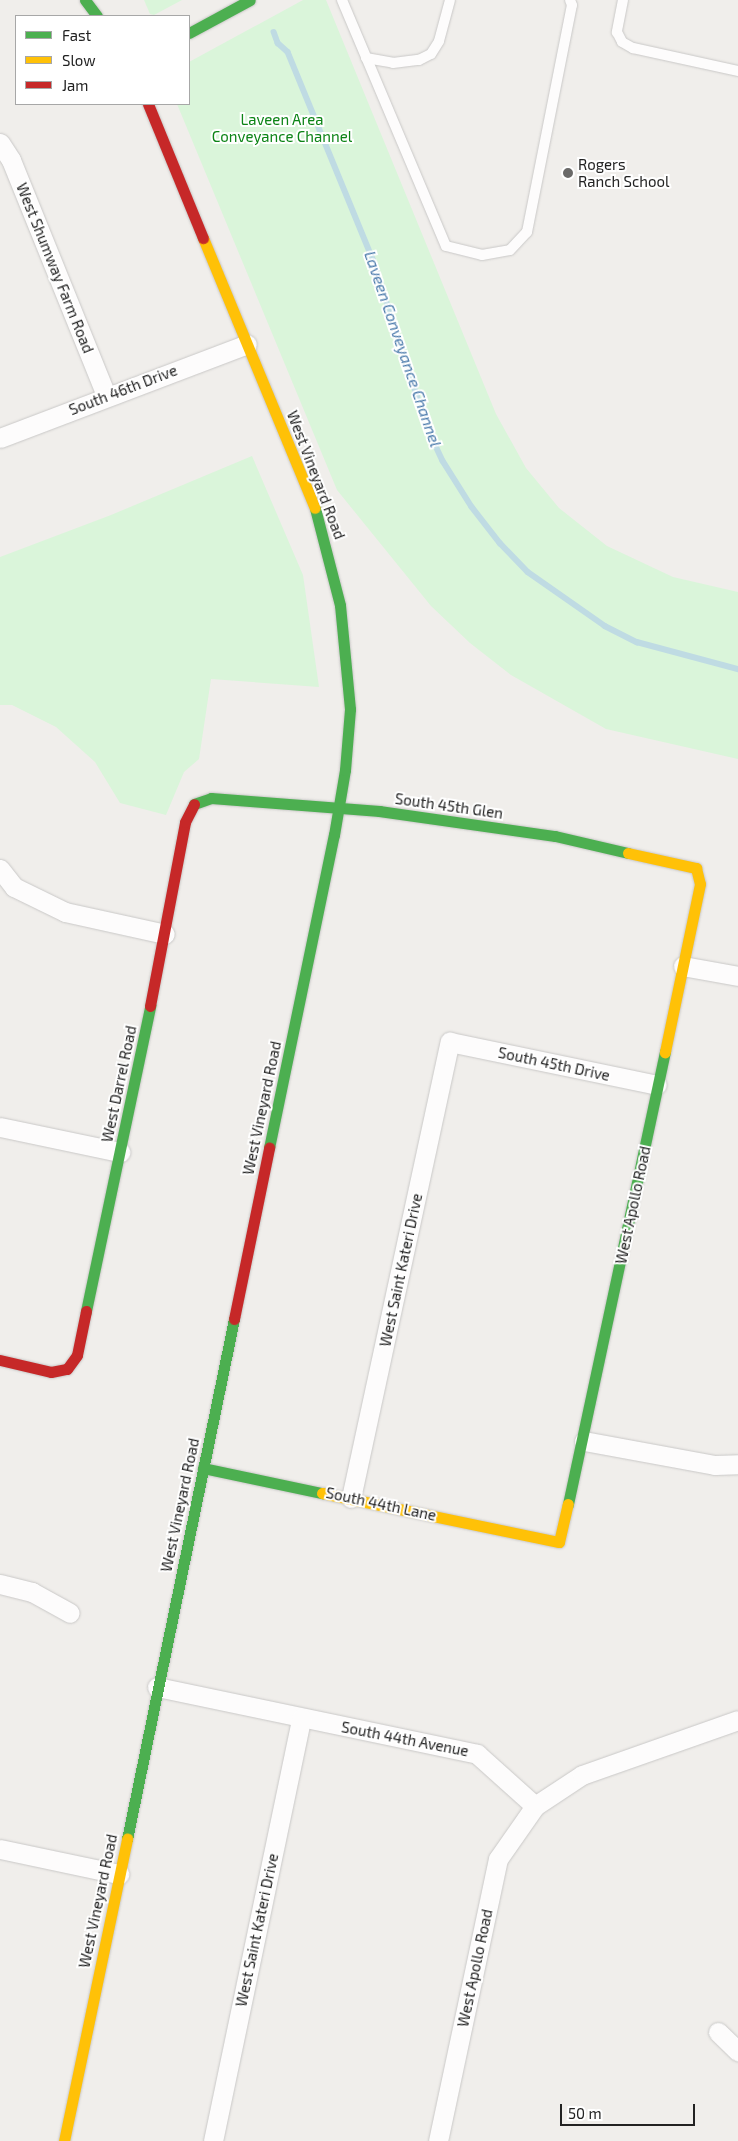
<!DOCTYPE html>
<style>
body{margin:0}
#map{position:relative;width:738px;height:2141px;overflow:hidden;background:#f0eeeb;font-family:"Exo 2",sans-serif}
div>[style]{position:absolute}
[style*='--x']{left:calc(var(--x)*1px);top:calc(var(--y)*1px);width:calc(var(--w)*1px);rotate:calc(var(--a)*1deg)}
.park>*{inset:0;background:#daf5da}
.stream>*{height:5.5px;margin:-2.75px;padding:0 2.75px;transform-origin:2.75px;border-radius:2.75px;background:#bfdbe3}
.roads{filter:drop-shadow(0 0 1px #c9c8c7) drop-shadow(0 0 1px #c9c8c7)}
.lane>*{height:10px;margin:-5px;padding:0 5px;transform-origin:5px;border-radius:5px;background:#fdfcfc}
.street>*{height:19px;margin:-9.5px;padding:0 9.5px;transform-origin:9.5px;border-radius:9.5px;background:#fdfcfc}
.fast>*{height:11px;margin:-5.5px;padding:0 5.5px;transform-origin:5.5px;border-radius:5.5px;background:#4caf50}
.slow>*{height:11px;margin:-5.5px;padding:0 5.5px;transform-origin:5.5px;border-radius:5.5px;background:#ffc107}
.jam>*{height:11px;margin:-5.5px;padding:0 5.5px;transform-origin:5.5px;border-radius:5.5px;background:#c62828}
.dots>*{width:14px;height:14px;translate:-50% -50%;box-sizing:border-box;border:2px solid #fff;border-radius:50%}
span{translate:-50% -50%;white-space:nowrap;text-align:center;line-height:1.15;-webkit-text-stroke:4px #fff;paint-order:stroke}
.park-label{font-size:15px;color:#0c8416}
.poi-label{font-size:15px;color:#222}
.left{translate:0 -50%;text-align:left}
.street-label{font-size:15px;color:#222}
.water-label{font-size:16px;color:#4a7aab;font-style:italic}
.legend{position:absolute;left:15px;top:15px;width:175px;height:90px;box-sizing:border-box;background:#fff;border:1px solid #a7a7a7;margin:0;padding:6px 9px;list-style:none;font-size:15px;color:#222}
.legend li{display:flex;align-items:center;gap:10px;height:25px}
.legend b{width:25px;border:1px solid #a7a7a7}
.scale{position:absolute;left:560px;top:2104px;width:135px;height:22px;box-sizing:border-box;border:2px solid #222;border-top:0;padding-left:6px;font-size:15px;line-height:18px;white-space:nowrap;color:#222;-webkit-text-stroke:4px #fff;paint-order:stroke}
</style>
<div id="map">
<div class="park">
<i style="clip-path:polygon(144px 0,182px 0,154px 15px,150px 14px)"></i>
<i style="clip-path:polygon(303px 0,326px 0,496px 414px,526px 468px,559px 508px,607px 546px,673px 577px,738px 592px,738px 759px,606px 729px,511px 675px,470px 643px,431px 606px,337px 490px,177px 104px,189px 104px,189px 62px)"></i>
<i style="clip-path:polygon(252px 456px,303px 575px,319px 687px,211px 679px,199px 759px,184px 772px,166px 815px,120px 803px,95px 762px,56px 727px,12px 705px,0 705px,0 557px,111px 515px)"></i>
</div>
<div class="stream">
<i style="--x:274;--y:32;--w:12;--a:70"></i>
<i style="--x:278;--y:43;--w:13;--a:42"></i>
<i style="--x:288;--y:52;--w:224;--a:67.7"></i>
<i style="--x:373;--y:259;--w:179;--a:72.1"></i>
<i style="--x:428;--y:429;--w:35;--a:65"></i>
<i style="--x:443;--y:461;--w:54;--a:57.8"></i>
<i style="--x:472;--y:507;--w:46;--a:52.1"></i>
<i style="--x:500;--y:543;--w:40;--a:46"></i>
<i style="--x:528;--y:572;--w:94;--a:35"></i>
<i style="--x:605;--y:626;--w:36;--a:27"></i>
<i style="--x:637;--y:642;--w:105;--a:15"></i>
</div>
<div class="roads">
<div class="lane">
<i style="--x:342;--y:0;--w:267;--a:67.1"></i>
<i style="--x:446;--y:246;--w:37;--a:14"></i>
<i style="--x:482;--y:255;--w:28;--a:-10"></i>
<i style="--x:510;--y:250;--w:25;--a:-47"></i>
<i style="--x:527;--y:232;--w:231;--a:-78.8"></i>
<i style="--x:572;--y:5;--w:5;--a:-112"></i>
<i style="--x:623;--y:0;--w:33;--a:101"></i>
<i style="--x:617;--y:32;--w:11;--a:63"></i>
<i style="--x:622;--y:42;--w:13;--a:29"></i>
<i style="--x:633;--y:48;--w:107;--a:12.4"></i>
<i style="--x:366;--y:58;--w:27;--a:10"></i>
<i style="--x:393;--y:63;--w:26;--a:-7"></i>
<i style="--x:419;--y:60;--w:13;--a:-27"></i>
<i style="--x:431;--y:54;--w:15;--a:-58"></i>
<i style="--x:439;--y:41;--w:42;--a:-75"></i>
</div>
<div class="street">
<i style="--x:0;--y:143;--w:20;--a:57"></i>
<i style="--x:11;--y:160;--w:253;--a:68"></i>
<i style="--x:0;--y:438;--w:264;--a:-20.8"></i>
<i style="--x:0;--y:869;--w:23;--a:52"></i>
<i style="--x:14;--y:887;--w:57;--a:26.1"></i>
<i style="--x:65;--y:912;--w:102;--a:12.4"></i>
<i style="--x:683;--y:966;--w:56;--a:10.3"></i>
<i style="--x:0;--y:1127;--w:123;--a:11.8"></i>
<i style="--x:584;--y:1441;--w:133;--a:10.4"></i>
<i style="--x:715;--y:1465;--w:23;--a:-2"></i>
<i style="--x:351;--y:1498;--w:467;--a:-77.8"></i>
<i style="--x:450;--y:1042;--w:211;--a:11.7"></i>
<i style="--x:0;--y:1584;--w:33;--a:14"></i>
<i style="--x:32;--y:1592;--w:43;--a:28.9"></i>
<i style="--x:157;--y:1687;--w:327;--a:11.8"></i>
<i style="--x:477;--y:1754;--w:78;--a:41.9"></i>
<i style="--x:0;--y:1849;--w:122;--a:11.9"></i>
<i style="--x:718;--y:2032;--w:28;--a:44"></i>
<i style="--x:213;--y:2141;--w:432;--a:-78.2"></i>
<i style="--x:438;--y:2141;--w:288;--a:-78"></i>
<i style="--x:498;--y:1859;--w:65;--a:-55.1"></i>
<i style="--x:535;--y:1806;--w:56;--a:-33.4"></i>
<i style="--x:582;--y:1775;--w:165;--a:-19.4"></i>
</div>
<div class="fast">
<i style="--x:85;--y:0;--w:20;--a:53"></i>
<i style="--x:189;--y:33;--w:69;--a:-28.4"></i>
<i style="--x:194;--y:804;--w:18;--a:-19"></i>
<i style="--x:211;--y:798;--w:169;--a:4.4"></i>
<i style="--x:379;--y:811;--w:178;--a:8.1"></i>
<i style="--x:555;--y:836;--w:75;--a:13.1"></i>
<i style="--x:269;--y:1148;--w:320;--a:-78.3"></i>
<i style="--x:334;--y:835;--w:66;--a:-80.4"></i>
<i style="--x:345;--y:770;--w:61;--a:-85.3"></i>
<i style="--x:350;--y:709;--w:104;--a:-95.5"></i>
<i style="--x:340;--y:605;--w:100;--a:-104.5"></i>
<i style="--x:86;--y:1311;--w:312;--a:-78.1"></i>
<i style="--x:203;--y:1468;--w:122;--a:11.9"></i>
<i style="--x:568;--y:1504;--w:462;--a:-77.9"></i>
<i style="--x:127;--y:1839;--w:531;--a:-78.37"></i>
</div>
<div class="slow">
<i style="--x:203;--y:238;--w:292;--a:67.5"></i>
<i style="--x:628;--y:853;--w:70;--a:12.4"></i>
<i style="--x:696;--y:868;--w:16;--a:76"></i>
<i style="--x:700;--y:884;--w:172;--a:101.8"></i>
<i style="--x:322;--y:1493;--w:242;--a:11.7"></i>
<i style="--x:559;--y:1542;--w:39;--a:-77"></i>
<i style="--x:64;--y:2141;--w:309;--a:-78.2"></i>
</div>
<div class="jam">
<i style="--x:148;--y:104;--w:145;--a:67.7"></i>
<i style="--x:150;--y:1006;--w:187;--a:-79.2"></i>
<i style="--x:185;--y:822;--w:20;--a:-63"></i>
<i style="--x:234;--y:1319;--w:175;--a:-78.4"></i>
<i style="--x:0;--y:1360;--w:52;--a:13.2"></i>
<i style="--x:51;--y:1372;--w:16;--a:-11"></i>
<i style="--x:67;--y:1369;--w:17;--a:-54"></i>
<i style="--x:77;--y:1355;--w:45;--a:-78.4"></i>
</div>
</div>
<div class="dots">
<i style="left:568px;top:173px;background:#6a6968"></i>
</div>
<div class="park-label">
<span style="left:282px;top:128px">Laveen Area<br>Conveyance Channel</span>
</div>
<div class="poi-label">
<span class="left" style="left:578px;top:173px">Rogers<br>Ranch School</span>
</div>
<div class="street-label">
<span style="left:55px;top:268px;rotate:68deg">West Shumway Farm Road</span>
<span style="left:123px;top:390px;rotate:-21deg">South 46th Drive</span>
<span style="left:316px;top:475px;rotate:69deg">West Vineyard Road</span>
<span style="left:449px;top:806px;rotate:8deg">South 45th Glen</span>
<span style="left:554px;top:1064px;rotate:12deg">South 45th Drive</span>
<span style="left:119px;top:1084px;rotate:-78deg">West Darrel Road</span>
<span style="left:262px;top:1108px;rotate:-78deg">West Vineyard Road</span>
<span style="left:633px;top:1205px;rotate:-78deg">West Apollo Road</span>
<span style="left:401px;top:1270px;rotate:-78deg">West Saint Kateri Drive</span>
<span style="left:381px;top:1504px;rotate:12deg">South 44th Lane</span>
<span style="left:180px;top:1505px;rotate:-78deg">West Vineyard Road</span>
<span style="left:405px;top:1739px;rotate:11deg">South 44th Avenue</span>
<span style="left:98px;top:1901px;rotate:-78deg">West Vineyard Road</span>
<span style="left:257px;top:1930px;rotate:-78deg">West Saint Kateri Drive</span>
<span style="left:475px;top:1968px;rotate:-78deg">West Apollo Road</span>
</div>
<div class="water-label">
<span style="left:403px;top:349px;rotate:71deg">Laveen Conveyance Channel</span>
</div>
<ul class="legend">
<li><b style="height:6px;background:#4caf50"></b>Fast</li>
<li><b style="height:6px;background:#ffc107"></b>Slow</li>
<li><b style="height:6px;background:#c62828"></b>Jam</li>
</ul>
<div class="scale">50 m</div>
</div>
